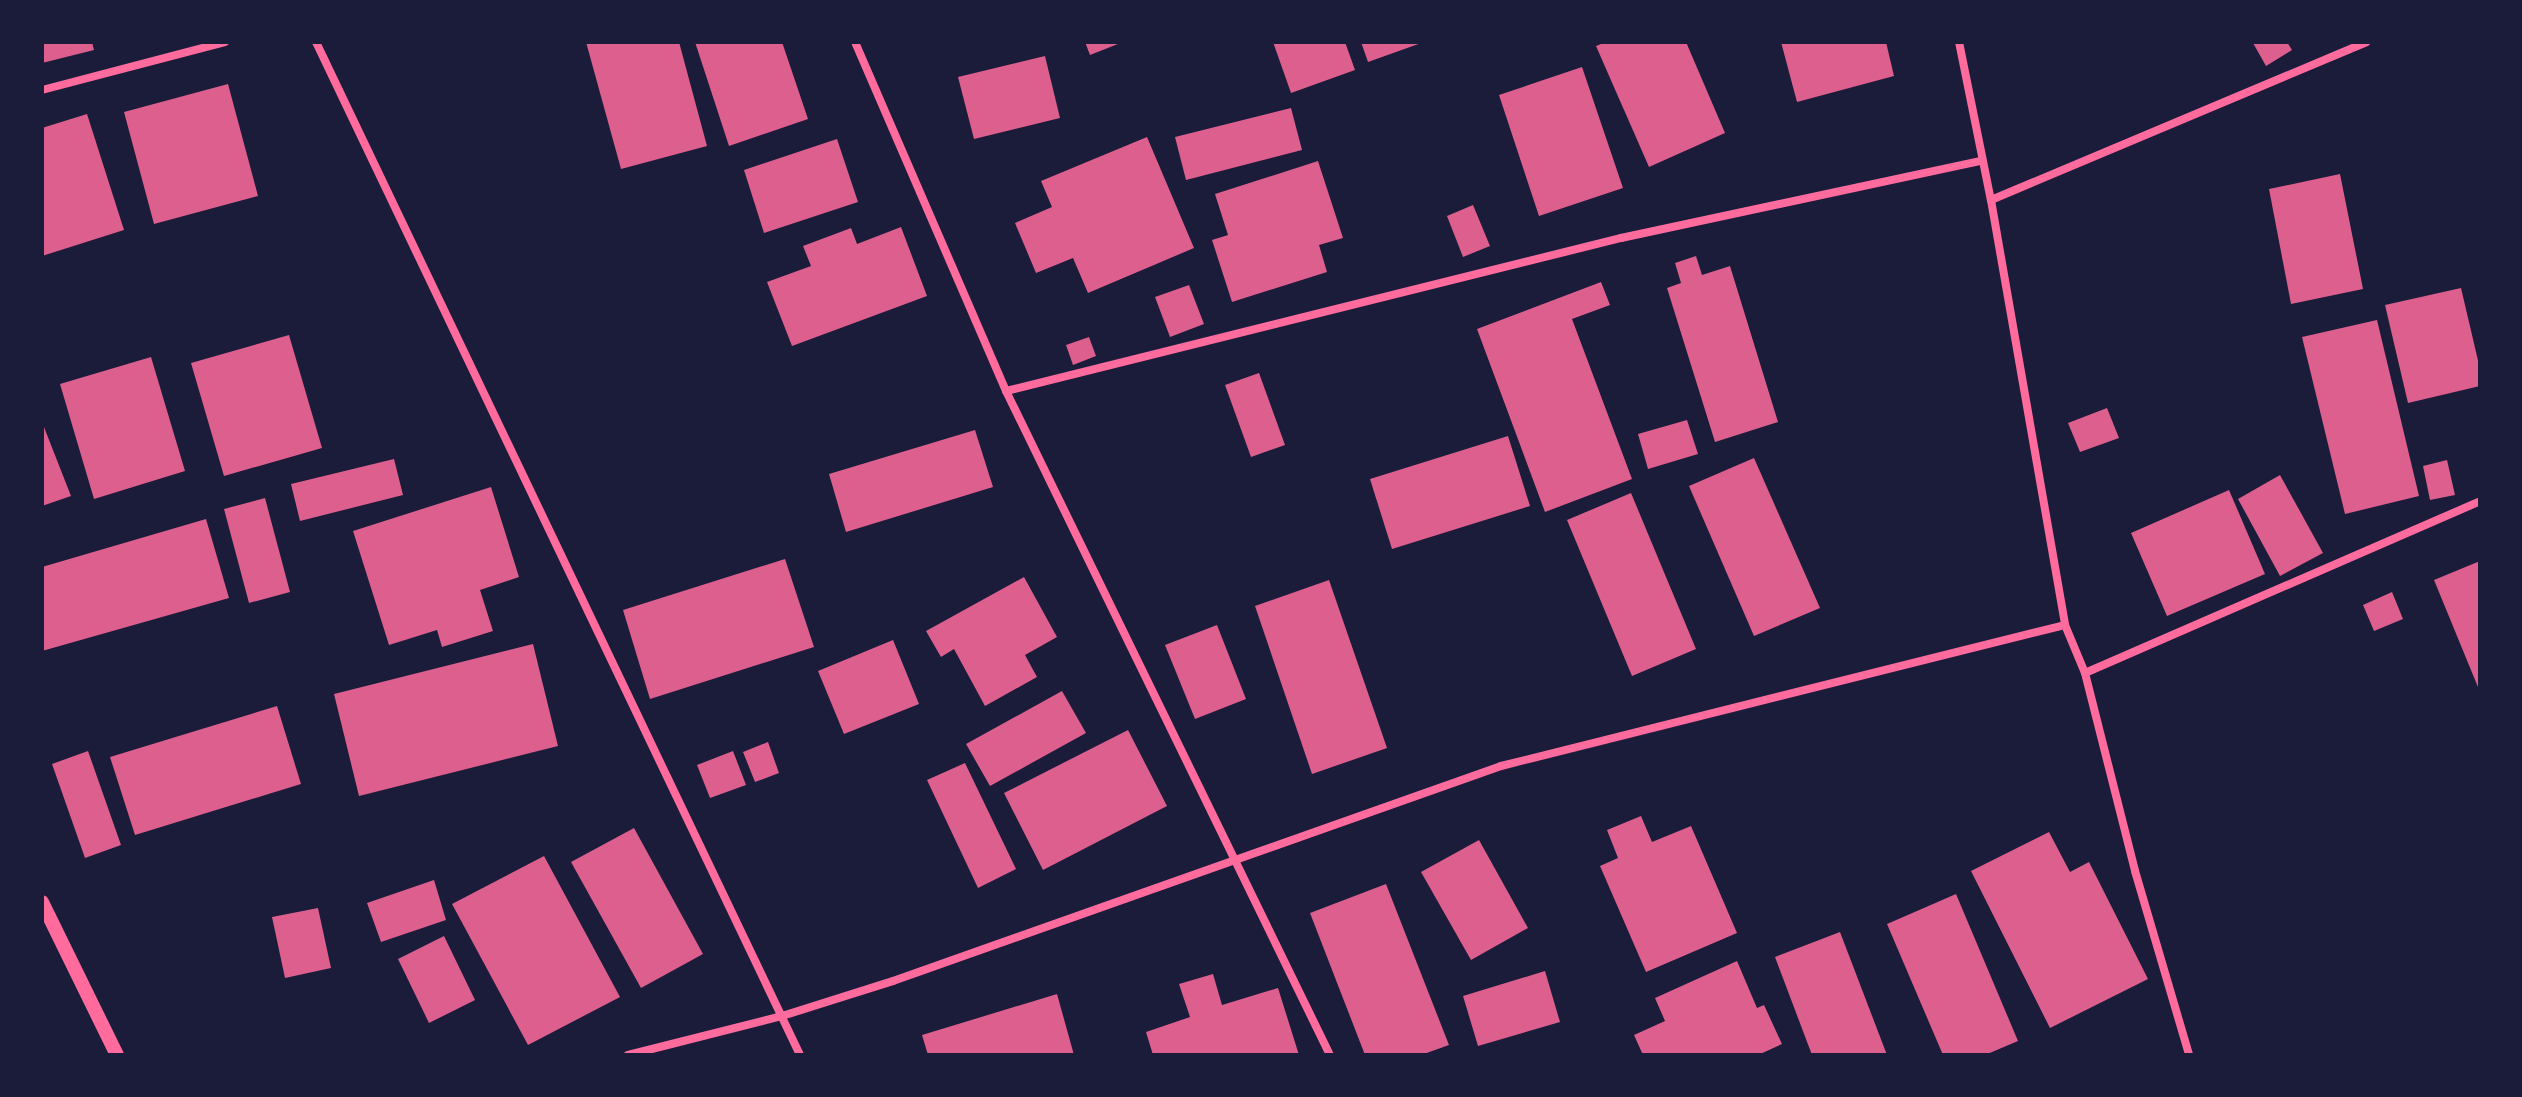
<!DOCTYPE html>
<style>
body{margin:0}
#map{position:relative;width:2522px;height:1097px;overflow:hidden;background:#1b1b3a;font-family:"Roboto Serif",serif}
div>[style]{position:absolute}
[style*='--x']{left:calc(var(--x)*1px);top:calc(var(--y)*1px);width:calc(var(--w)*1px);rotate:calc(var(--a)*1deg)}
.building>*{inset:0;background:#dd5f8e}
.minor>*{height:8px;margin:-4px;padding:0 4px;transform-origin:4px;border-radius:4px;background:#ff6b9d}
.tertiary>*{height:14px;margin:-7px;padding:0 7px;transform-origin:7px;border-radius:7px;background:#ff6b9d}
span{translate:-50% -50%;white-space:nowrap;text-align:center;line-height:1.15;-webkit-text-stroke:8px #1b1b3a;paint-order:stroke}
.frame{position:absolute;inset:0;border:44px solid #1b1b3a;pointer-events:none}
</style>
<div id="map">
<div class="building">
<i style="clip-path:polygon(42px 42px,92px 42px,94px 50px,42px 63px)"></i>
<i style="clip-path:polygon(586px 42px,679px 42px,707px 146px,621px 169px)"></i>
<i style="clip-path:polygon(695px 42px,782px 42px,808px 119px,729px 146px)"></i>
<i style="clip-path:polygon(1085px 42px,1123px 42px,1090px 55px)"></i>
<i style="clip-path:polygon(1273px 42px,1345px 42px,1355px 70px,1291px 93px)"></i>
<i style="clip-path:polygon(1361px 42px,1424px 42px,1368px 62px)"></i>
<i style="clip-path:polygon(1606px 42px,1686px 42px,1725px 133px,1649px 167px,1596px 46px)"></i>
<i style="clip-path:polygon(1781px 42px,1886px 42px,1894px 76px,1797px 102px)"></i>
<i style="clip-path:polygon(2255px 42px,2287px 42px,2292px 50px,2266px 66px,2253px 43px)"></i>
<i style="clip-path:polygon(1045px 56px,1060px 118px,974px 139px,958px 77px)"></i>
<i style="clip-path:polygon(1582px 67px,1623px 188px,1539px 216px,1499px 95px)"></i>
<i style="clip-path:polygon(228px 84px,258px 196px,154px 224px,124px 112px)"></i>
<i style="clip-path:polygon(1291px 108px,1302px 150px,1186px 180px,1175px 137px)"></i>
<i style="clip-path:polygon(87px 114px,124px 230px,42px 256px,42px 128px)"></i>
<i style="clip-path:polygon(1147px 137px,1194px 248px,1088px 293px,1073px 258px,1036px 273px,1015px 223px,1052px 207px,1041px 181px)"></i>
<i style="clip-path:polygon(837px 139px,858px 202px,764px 233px,744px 170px)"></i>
<i style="clip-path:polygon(1318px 161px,1343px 238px,1319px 245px,1327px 272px,1232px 302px,1212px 240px,1228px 235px,1215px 194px)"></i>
<i style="clip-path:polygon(2340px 174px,2363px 289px,2291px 304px,2269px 189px)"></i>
<i style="clip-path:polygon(1473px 205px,1490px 246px,1463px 257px,1447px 216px)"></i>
<i style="clip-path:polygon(901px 227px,927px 296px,792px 346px,767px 282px,811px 266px,803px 246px,851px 228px,857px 244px)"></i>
<i style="clip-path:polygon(1696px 256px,1702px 275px,1730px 266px,1778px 422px,1715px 442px,1667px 288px,1681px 283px,1675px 263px)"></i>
<i style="clip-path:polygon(1601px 282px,1610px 305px,1572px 319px,1632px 479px,1545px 512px,1477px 329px)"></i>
<i style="clip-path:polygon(1189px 285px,1204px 324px,1170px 337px,1155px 297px)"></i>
<i style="clip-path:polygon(2461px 288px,2480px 369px,2480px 386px,2408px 403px,2385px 305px)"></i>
<i style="clip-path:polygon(2377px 320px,2419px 496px,2345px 514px,2302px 337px)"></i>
<i style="clip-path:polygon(289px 335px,322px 448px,224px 476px,191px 363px)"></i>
<i style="clip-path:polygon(1089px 337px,1096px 356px,1073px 365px,1066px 345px)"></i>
<i style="clip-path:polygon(151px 357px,185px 471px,94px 499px,60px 384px)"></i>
<i style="clip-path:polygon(1259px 373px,1285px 445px,1251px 457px,1225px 385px)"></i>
<i style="clip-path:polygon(2107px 408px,2119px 438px,2080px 452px,2068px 423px)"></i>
<i style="clip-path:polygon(1687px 420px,1698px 454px,1648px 469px,1638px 434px)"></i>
<i style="clip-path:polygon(42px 422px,71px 496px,42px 506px)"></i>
<i style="clip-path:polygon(975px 430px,993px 487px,846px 532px,829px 474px)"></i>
<i style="clip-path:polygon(1508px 436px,1530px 506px,1392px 549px,1370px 479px)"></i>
<i style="clip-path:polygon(1754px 458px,1820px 608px,1754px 636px,1689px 486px)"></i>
<i style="clip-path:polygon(394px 459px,403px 495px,300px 521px,291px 484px)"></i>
<i style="clip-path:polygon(2447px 460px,2455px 495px,2430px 500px,2423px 466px)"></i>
<i style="clip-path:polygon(2280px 475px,2323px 553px,2280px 576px,2238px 499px)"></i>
<i style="clip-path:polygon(491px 487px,519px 577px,480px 590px,493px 631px,442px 647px,437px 630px,389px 645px,353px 531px)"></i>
<i style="clip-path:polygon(2229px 490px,2265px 574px,2167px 616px,2131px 533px)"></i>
<i style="clip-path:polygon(1631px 493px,1696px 649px,1632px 676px,1567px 520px)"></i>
<i style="clip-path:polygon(265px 498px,290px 592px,249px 603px,224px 509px)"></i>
<i style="clip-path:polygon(206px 519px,229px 598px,42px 651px,42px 567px)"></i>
<i style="clip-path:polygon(785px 559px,814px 647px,650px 699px,623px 610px)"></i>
<i style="clip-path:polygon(2480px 561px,2480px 692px,2434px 580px)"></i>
<i style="clip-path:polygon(1024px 577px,1057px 637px,1025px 655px,1037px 677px,985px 706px,954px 649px,941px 657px,926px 631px)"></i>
<i style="clip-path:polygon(1329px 580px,1387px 748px,1312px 774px,1255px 606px)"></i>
<i style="clip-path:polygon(2392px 592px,2403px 619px,2374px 631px,2363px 605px)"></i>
<i style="clip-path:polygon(1217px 625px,1246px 699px,1195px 719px,1165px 645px)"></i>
<i style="clip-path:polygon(893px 640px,919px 704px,844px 734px,818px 671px)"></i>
<i style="clip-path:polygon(533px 644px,558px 746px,359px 796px,334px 694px)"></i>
<i style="clip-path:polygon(1062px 691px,1086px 733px,990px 786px,966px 744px)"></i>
<i style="clip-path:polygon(277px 706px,301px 784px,135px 835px,110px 757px)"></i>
<i style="clip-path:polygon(1128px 730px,1167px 806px,1043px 870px,1004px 793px)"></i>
<i style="clip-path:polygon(768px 742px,779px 773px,755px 782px,743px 752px)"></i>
<i style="clip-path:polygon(88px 751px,121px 845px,85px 858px,52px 764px)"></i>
<i style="clip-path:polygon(733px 751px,746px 785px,710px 798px,697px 765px)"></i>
<i style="clip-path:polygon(965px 763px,1016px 869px,978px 888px,927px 780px)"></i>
<i style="clip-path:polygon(1641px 816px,1652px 842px,1691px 826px,1737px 933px,1646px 972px,1600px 866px,1618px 858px,1607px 830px)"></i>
<i style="clip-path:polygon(634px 828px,703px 954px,641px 988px,571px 862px)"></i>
<i style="clip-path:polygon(2049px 832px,2070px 872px,2089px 862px,2148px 979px,2050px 1028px,1971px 871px)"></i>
<i style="clip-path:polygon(1479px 840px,1528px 928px,1471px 960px,1421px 872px)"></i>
<i style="clip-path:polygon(544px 856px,620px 997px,528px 1045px,452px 904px)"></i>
<i style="clip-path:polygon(434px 880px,446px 920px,381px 942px,367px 903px)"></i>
<i style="clip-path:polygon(1386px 884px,1449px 1045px,1421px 1055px,1365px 1055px,1310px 913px)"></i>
<i style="clip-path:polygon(1956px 894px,2018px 1041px,1985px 1055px,1943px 1055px,1887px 924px)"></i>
<i style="clip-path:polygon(318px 908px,331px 968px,285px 978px,272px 917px)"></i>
<i style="clip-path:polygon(1840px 932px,1887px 1055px,1812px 1055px,1775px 957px)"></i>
<i style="clip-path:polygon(444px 936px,475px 1000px,429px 1023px,398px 959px)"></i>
<i style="clip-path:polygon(1737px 961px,1757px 1008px,1764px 1005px,1782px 1044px,1758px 1055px,1643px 1055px,1634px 1035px,1665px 1021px,1655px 998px)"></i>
<i style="clip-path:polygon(1545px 971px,1560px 1022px,1478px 1046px,1463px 996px)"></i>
<i style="clip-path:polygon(1213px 974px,1222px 1005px,1278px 988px,1299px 1055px,1153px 1055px,1146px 1032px,1190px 1017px,1179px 984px)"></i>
<i style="clip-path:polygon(1057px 994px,1074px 1055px,928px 1055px,922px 1035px)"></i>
</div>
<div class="minor">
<i style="--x:316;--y:42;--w:1123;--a:64.46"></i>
<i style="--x:855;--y:42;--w:380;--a:66.6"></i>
<i style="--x:1006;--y:391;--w:739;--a:63.99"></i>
<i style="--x:1959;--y:42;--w:161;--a:78.6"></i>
<i style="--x:1991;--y:200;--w:431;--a:80.1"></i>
<i style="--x:2065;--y:625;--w:52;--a:67.4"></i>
<i style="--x:2085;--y:673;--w:204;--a:75.8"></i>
<i style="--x:2135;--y:871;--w:192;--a:73.6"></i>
<i style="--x:42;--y:90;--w:189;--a:-14.7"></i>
<i style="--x:1991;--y:200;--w:407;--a:-22.8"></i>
<i style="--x:1006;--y:391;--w:634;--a:-13.97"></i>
<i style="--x:1621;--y:238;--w:368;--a:-12.1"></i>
<i style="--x:2085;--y:673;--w:431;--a:-23.5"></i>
<i style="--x:628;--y:1055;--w:159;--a:-14.2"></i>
<i style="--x:782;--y:1016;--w:116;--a:-17.5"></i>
<i style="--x:893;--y:981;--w:645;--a:-19.47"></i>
<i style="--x:1501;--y:766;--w:581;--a:-14.04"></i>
</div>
<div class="tertiary">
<i style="--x:42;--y:902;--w:170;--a:63.9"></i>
</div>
<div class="frame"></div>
</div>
